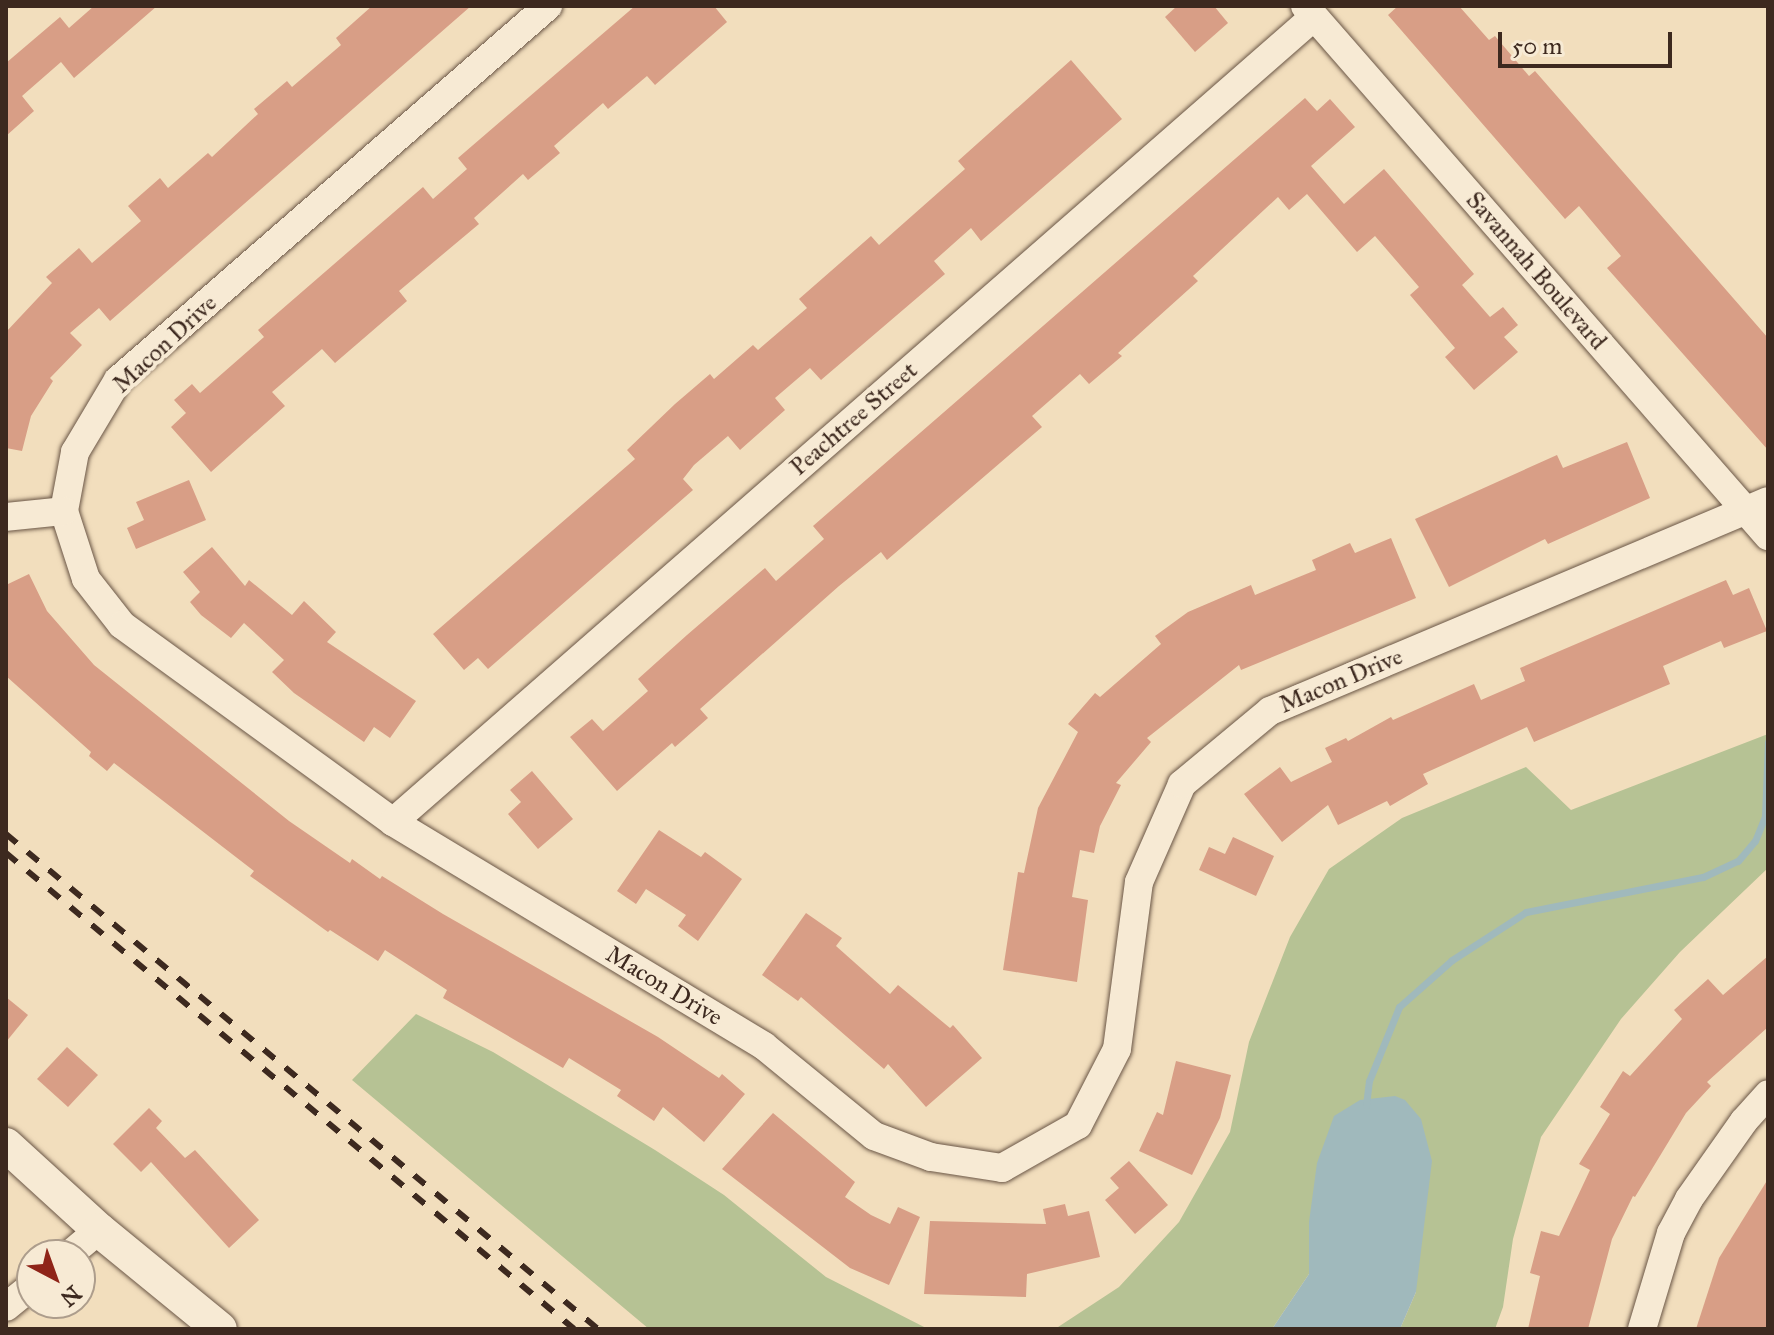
<!DOCTYPE html>
<style>
body{margin:0}
#map{position:relative;width:1774px;height:1335px;overflow:hidden;background:#f2debd;font-family:"IM FELL Great Primer",serif}
div>[style]{position:absolute}
[style*='--x']{left:calc(var(--x)*1px);top:calc(var(--y)*1px);width:calc(var(--w)*1px);rotate:calc(var(--a)*1deg)}
.green>*{inset:0;background:#b6c294}
.water>*{inset:0;background:#a0b9bc}
.stream>*{height:7px;margin:-3.5px;padding:0 3.5px;transform-origin:3.5px;border-radius:3.5px;background:#a0b9bc}
.building>*{inset:0;background:#d89e86}
.roads{filter:drop-shadow(0 0 2px #6a5646) drop-shadow(0 0 2px #6a5646)}
.minor>*{height:28px;margin:-14px;padding:0 14px;transform-origin:14px;border-radius:14px;background:#f7ead4}
.tertiary>*{height:34px;margin:-17px;padding:0 17px;transform-origin:17px;border-radius:17px;background:#f7ead4}
.rail>*{height:6px;margin-top:-3px;transform-origin:0;background:repeating-linear-gradient(90deg,#3d291f 0 14px,transparent 0 28px)}
span{translate:-50% -50%;white-space:nowrap;text-align:center;line-height:1.15;-webkit-text-stroke:8px #f7ead4;paint-order:stroke}
.street-label{font-size:24px;color:#3d291f}
.frame{position:absolute;inset:0;border:8px solid #3d291f;pointer-events:none}
.north{position:absolute;left:16px;top:1239px;width:80px;height:80px;box-sizing:border-box;background:#f7ead4;border:2px solid #ad9d8c;border-radius:50%;rotate:139deg;font-size:22px;font-weight:700;line-height:32px;text-align:center;color:#3d291f}
.north::after{content:'';display:block;margin:auto;width:28px;height:36px;background:#8f2418;clip-path:polygon(50% 0,100% 100%,50% 72%,0 100%)}
.scale{position:absolute;left:1498px;top:32px;width:174px;height:36px;box-sizing:border-box;border:4px solid #3d291f;border-top:0;padding-left:10px;font-size:24px;line-height:28px;white-space:nowrap;color:#3d291f;-webkit-text-stroke:6px #f7ead4;paint-order:stroke}
</style>
<div id="map">
<div class="green">
<i style="clip-path:polygon(1768px 734px,1768px 868px,1680px 952px,1621px 1019px,1541px 1137px,1513px 1239px,1503px 1307px,1495px 1329px,1400px 1329px,1416px 1292px,1309px 1222px,1309px 1274px,1272px 1329px,1055px 1329px,1119px 1287px,1179px 1222px,1230px 1132px,1249px 1042px,1290px 937px,1329px 869px,1402px 818px,1526px 767px,1571px 810px)"></i>
<i style="clip-path:polygon(416px 1014px,493px 1052px,655px 1150px,724px 1195px,826px 1277px,928px 1329px,649px 1329px,352px 1080px)"></i>
</div>
<div class="water">
<i style="clip-path:polygon(1395px 1096px,1405px 1100px,1421px 1119px,1432px 1161px,1416px 1292px,1400px 1329px,1272px 1329px,1309px 1274px,1309px 1222px,1317px 1163px,1334px 1116px,1360px 1100px)"></i>
</div>
<div class="stream">
<i style="--x:1366;--y:1105;--w:24;--a:-83"></i>
<i style="--x:1369;--y:1081;--w:80;--a:-67.9"></i>
<i style="--x:1399;--y:1007;--w:71;--a:-41.6"></i>
<i style="--x:1452;--y:960;--w:88;--a:-33"></i>
<i style="--x:1526;--y:912;--w:180;--a:-11.2"></i>
<i style="--x:1703;--y:877;--w:38;--a:-25"></i>
<i style="--x:1738;--y:861;--w:26;--a:-50"></i>
<i style="--x:1755;--y:841;--w:27;--a:-68"></i>
<i style="--x:1765;--y:816;--w:74;--a:-87.7"></i>
</div>
<div class="building">
<i style="clip-path:polygon(94px 6px,157px 6px,74px 78px,61px 62px,22px 96px,34px 111px,6px 136px,6px 63px,60px 17px,69px 28px)"></i>
<i style="clip-path:polygon(372px 6px,471px 6px,110px 321px,99px 308px,70px 333px,82px 345px,50px 378px,53px 381px,31px 416px,22px 451px,6px 448px,6px 332px,52px 283px,46px 277px,79px 248px,92px 263px,141px 221px,128px 206px,160px 178px,168px 188px,208px 153px,212px 157px,258px 114px,254px 109px,287px 81px,292px 87px,341px 45px,336px 38px)"></i>
<i style="clip-path:polygon(635px 6px,714px 6px,727px 22px,655px 85px,647px 76px,608px 109px,603px 103px,554px 146px,560px 153px,528px 180px,523px 174px,474px 218px,479px 224px,399px 291px,407px 301px,335px 363px,322px 349px,272px 392px,285px 406px,211px 472px,171px 427px,186px 413px,174px 400px,192px 384px,200px 393px,264px 337px,258px 330px,423px 187px,433px 199px,467px 169px,458px 158px)"></i>
<i style="clip-path:polygon(1177px 6px,1214px 6px,1228px 23px,1195px 52px,1165px 17px)"></i>
<i style="clip-path:polygon(1398px 6px,1459px 6px,1489px 40px,1495px 36px,1529px 76px,1535px 71px,1768px 338px,1768px 450px,1607px 268px,1621px 256px,1579px 206px,1565px 219px,1388px 15px)"></i>
<i style="clip-path:polygon(1071px 60px,1122px 119px,981px 241px,971px 228px,934px 261px,945px 274px,821px 380px,810px 368px,775px 398px,785px 410px,740px 450px,728px 436px,694px 465px,683px 479px,693px 490px,488px 669px,478px 658px,464px 670px,433px 634px,635px 459px,627px 450px,675px 404px,710px 374px,714px 379px,753px 345px,758px 350px,807px 308px,799px 299px,871px 236px,879px 245px,965px 169px,958px 161px)"></i>
<i style="clip-path:polygon(1305px 98px,1317px 111px,1330px 99px,1355px 127px,1311px 166px,1344px 204px,1384px 169px,1474px 274px,1462px 285px,1490px 317px,1503px 307px,1518px 325px,1504px 337px,1518px 352px,1474px 390px,1445px 357px,1455px 348px,1410px 295px,1419px 287px,1375px 236px,1357px 252px,1307px 194px,1289px 210px,1278px 197px,1193px 276px,1198px 281px,1118px 353px,1122px 356px,1089px 384px,1080px 374px,1032px 416px,1042px 427px,887px 560px,881px 552px,839px 586px,700px 709px,708px 718px,675px 747px,672px 743px,617px 791px,570px 737px,592px 719px,603px 731px,648px 691px,638px 679px,687px 635px,765px 568px,776px 581px,824px 539px,813px 526px)"></i>
<i style="clip-path:polygon(1627px 442px,1650px 498px,1548px 544px,1545px 539px,1449px 587px,1415px 519px,1557px 455px,1563px 468px)"></i>
<i style="clip-path:polygon(189px 480px,206px 520px,136px 549px,127px 528px,144px 520px,136px 502px)"></i>
<i style="clip-path:polygon(1391px 538px,1416px 598px,1241px 670px,1239px 665px,1147px 738px,1151px 742px,1116px 783px,1121px 785px,1100px 826px,1094px 853px,1080px 850px,1072px 897px,1088px 900px,1077px 982px,1003px 970px,1018px 872px,1024px 873px,1038px 808px,1078px 732px,1068px 724px,1095px 693px,1100px 697px,1161px 644px,1155px 636px,1188px 612px,1251px 585px,1255px 595px,1316px 570px,1312px 560px,1350px 543px,1355px 553px)"></i>
<i style="clip-path:polygon(212px 547px,245px 586px,249px 580px,292px 615px,304px 601px,336px 632px,327px 642px,416px 701px,390px 738px,374px 727px,364px 742px,294px 693px,272px 672px,284px 660px,244px 623px,231px 638px,201px 615px,190px 602px,200px 592px,183px 572px)"></i>
<i style="clip-path:polygon(29px 574px,47px 611px,94px 665px,289px 821px,350px 863px,352px 859px,380px 879px,382px 876px,443px 914px,658px 1037px,719px 1078px,722px 1074px,745px 1094px,704px 1142px,663px 1107px,654px 1121px,617px 1096px,621px 1090px,569px 1058px,563px 1068px,443px 998px,447px 990px,385px 950px,378px 961px,330px 930px,328px 932px,250px 876px,254px 871px,114px 763px,107px 771px,89px 756px,91px 752px,6px 676px,6px 585px)"></i>
<i style="clip-path:polygon(1726px 580px,1733px 595px,1749px 588px,1767px 631px,1724px 648px,1721px 641px,1663px 666px,1670px 684px,1534px 742px,1527px 727px,1423px 774px,1428px 784px,1390px 806px,1387px 801px,1338px 825px,1328px 805px,1282px 842px,1244px 794px,1280px 767px,1291px 782px,1332px 762px,1325px 748px,1346px 738px,1348px 741px,1391px 717px,1393px 720px,1474px 684px,1481px 700px,1525px 681px,1520px 668px)"></i>
<i style="clip-path:polygon(532px 771px,573px 819px,538px 849px,508px 814px,521px 802px,510px 790px)"></i>
<i style="clip-path:polygon(659px 830px,701px 857px,705px 852px,742px 879px,698px 941px,678px 926px,686px 915px,646px 889px,636px 904px,617px 891px)"></i>
<i style="clip-path:polygon(1233px 837px,1274px 856px,1256px 896px,1199px 870px,1209px 847px,1225px 854px)"></i>
<i style="clip-path:polygon(806px 913px,842px 938px,836px 946px,890px 994px,898px 985px,950px 1028px,953px 1025px,982px 1058px,926px 1107px,888px 1064px,884px 1069px,801px 997px,798px 1001px,762px 975px)"></i>
<i style="clip-path:polygon(1768px 956px,1768px 1027px,1707px 1082px,1711px 1086px,1686px 1113px,1635px 1197px,1633px 1196px,1612px 1239px,1588px 1329px,1528px 1329px,1540px 1276px,1530px 1273px,1541px 1231px,1559px 1236px,1590px 1170px,1579px 1164px,1610px 1114px,1600px 1107px,1623px 1071px,1630px 1076px,1682px 1019px,1674px 1010px,1708px 979px,1723px 995px)"></i>
<i style="clip-path:polygon(6px 997px,28px 1015px,6px 1042px)"></i>
<i style="clip-path:polygon(67px 1047px,98px 1075px,68px 1107px,37px 1079px)"></i>
<i style="clip-path:polygon(1176px 1061px,1231px 1075px,1220px 1118px,1192px 1175px,1139px 1151px,1157px 1112px,1163px 1115px)"></i>
<i style="clip-path:polygon(149px 1108px,162px 1121px,156px 1128px,185px 1158px,195px 1150px,259px 1220px,229px 1248px,151px 1162px,141px 1172px,113px 1144px)"></i>
<i style="clip-path:polygon(773px 1113px,855px 1182px,845px 1197px,871px 1215px,890px 1224px,898px 1207px,920px 1217px,889px 1285px,850px 1268px,722px 1169px)"></i>
<i style="clip-path:polygon(1129px 1161px,1168px 1205px,1135px 1234px,1105px 1200px,1119px 1188px,1110px 1178px)"></i>
<i style="clip-path:polygon(1768px 1179px,1768px 1329px,1696px 1329px,1719px 1258px)"></i>
<i style="clip-path:polygon(1065px 1204px,1068px 1216px,1089px 1211px,1100px 1257px,1027px 1274px,1026px 1297px,924px 1294px,930px 1221px,1046px 1224px,1043px 1209px)"></i>
</div>
<div class="roads">
<div class="minor">
<i style="--x:548;--y:6;--w:570;--a:138.98"></i>
<i style="--x:118;--y:380;--w:84;--a:120.8"></i>
<i style="--x:75;--y:452;--w:60;--a:100.6"></i>
<i style="--x:64;--y:511;--w:71;--a:72.1"></i>
<i style="--x:86;--y:579;--w:58;--a:52"></i>
<i style="--x:122;--y:625;--w:335;--a:36"></i>
<i style="--x:393;--y:822;--w:433;--a:31.1"></i>
<i style="--x:764;--y:1046;--w:142;--a:39.3"></i>
<i style="--x:874;--y:1136;--w:61;--a:20.2"></i>
<i style="--x:931;--y:1157;--w:72;--a:8.8"></i>
<i style="--x:1002;--y:1168;--w:87;--a:-29.5"></i>
<i style="--x:1078;--y:1125;--w:85;--a:-62.8"></i>
<i style="--x:1117;--y:1049;--w:168;--a:-82.5"></i>
<i style="--x:1139;--y:882;--w:107;--a:-66.3"></i>
<i style="--x:1182;--y:784;--w:114;--a:-39.7"></i>
<i style="--x:1270;--y:711;--w:540;--a:-22.86"></i>
<i style="--x:1305;--y:6;--w:704;--a:48.86"></i>
<i style="--x:6;--y:517;--w:58;--a:-5.9"></i>
<i style="--x:393;--y:822;--w:1223;--a:-41.16"></i>
<i style="--x:69;--y:1255;--w:39;--a:-40"></i>
<i style="--x:6;--y:1307;--w:33;--a:-39"></i>
<i style="--x:1642;--y:1329;--w:100;--a:-73.2"></i>
<i style="--x:1671;--y:1233;--w:38;--a:-62"></i>
<i style="--x:1689;--y:1199;--w:95;--a:-54.8"></i>
<i style="--x:1744;--y:1121;--w:36;--a:-48"></i>
</div>
<div class="tertiary">
<i style="--x:6;--y:1145;--w:126;--a:42.4"></i>
<i style="--x:99;--y:1230;--w:156;--a:39.3"></i>
</div>
</div>
<div class="rail">
<i style="--x:6;--y:834;--w:772;--a:39.9"></i>
<i style="--x:6;--y:853;--w:741;--a:39.96"></i>
</div>
<div class="street-label">
<span style="left:1536px;top:271px;rotate:49deg">Savannah Boulevard</span>
<span style="left:165px;top:344px;rotate:-43deg">Macon Drive</span>
<span style="left:854px;top:419px;rotate:-41deg">Peachtree Street</span>
<span style="left:1341px;top:681px;rotate:-23deg">Macon Drive</span>
<span style="left:664px;top:986px;rotate:31deg">Macon Drive</span>
</div>
<div class="frame"></div>
<div class="north">N</div>
<div class="scale">50 m</div>
</div>
